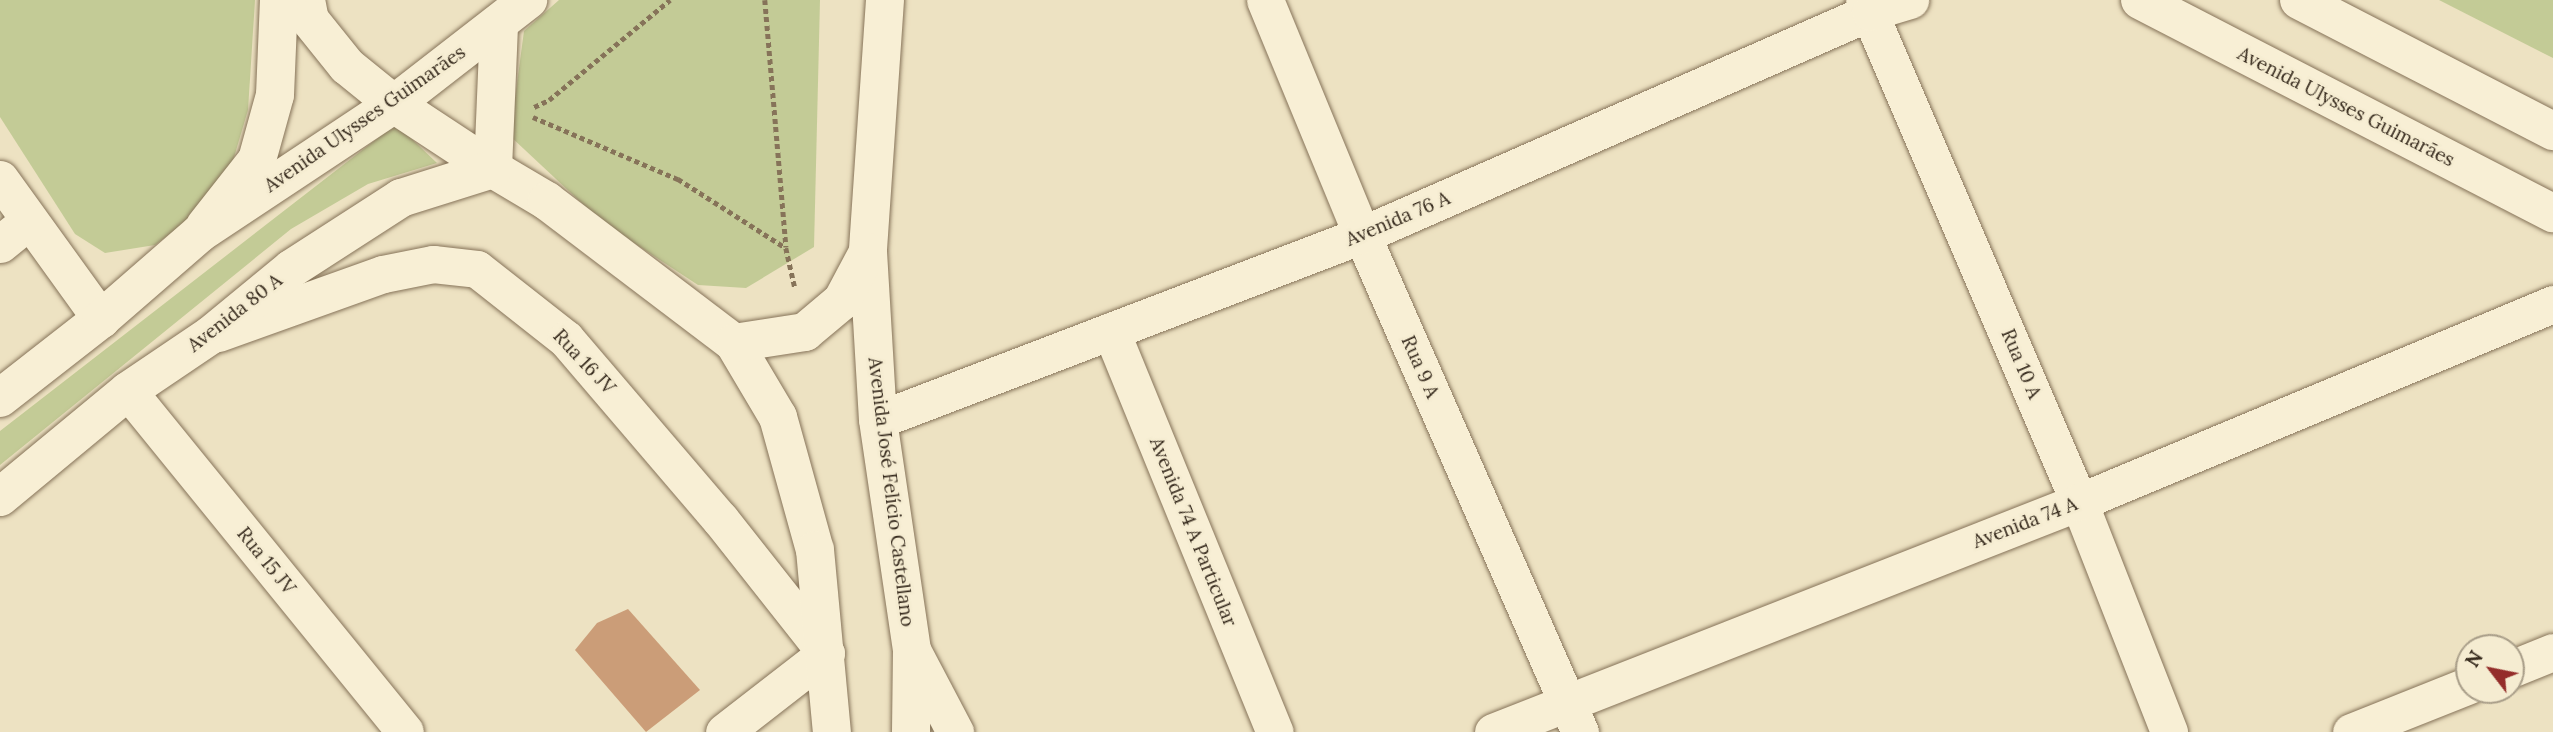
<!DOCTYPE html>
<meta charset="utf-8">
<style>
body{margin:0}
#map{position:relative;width:2553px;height:732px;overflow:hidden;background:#ede2c2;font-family:Lora,serif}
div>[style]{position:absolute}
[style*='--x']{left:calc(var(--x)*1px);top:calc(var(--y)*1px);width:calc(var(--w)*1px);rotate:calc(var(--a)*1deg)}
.green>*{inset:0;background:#c3cb96}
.building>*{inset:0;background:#cb9d78}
.path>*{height:4.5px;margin-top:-2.25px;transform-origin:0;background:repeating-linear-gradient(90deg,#867359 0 5px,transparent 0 8.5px)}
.roads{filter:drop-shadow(0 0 2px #867359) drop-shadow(0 0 2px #867359)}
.minor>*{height:37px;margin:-18.5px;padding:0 18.5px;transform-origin:18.5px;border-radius:18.5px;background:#f8efd5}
.tertiary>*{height:38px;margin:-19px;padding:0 19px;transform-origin:19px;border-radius:19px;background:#f8efd5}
.secondary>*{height:38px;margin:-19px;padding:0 19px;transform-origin:19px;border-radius:19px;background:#f8efd5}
span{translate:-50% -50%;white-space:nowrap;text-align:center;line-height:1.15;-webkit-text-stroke:5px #f5ecd1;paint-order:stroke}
.street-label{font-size:19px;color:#362a1d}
.north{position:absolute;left:2455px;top:634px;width:70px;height:70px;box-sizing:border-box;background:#f5ecd1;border:2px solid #a99e89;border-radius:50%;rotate:302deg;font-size:19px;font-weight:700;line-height:28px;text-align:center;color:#362a1d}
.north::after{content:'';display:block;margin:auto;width:24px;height:32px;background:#942d2a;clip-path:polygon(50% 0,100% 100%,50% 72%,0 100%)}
</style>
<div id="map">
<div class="green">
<i style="clip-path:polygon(0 0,255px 0,248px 110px,232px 164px,191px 218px,155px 245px,105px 253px,75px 234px,0 117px)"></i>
<i style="clip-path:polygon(559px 0,820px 0,814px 247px,746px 288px,698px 285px,602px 222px,510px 136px,524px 31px)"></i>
<i style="clip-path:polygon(2439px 0,2553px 0,2553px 58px)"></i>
<i style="clip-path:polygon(396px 124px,437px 163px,368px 184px,291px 229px,0 465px,0 431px)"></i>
</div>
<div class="building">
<i style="clip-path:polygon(628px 609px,700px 690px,646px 732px,575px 650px,597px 623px)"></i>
</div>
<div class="path">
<i style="--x:765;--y:0;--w:248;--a:85.1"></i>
<i style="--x:534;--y:107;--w:17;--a:-25"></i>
<i style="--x:549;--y:100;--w:157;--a:-39.6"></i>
<i style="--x:533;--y:117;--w:158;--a:23.2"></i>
<i style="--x:678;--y:179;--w:128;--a:32.6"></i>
<i style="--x:786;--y:248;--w:41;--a:77.3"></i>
</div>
<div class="roads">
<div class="minor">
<i style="--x:1265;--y:0;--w:254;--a:67.6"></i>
<i style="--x:1362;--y:235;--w:543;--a:66.32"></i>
<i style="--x:1864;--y:0;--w:546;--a:66.82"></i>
<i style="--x:2079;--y:502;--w:247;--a:68.6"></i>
<i style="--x:0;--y:179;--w:173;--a:54.2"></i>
<i style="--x:0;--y:244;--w:36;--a:-39"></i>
<i style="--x:1111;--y:331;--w:433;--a:67.8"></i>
<i style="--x:218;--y:333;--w:175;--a:-19.7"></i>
<i style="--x:383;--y:274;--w:51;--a:-11.3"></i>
<i style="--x:433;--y:264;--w:44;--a:6.5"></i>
<i style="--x:477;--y:269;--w:113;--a:38.2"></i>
<i style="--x:566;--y:339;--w:237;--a:49.5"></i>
<i style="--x:720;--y:519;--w:171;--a:51.7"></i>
<i style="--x:826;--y:653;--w:129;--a:142.2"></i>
<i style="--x:128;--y:391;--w:439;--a:50.9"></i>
<i style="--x:878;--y:420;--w:518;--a:-20.92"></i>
<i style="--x:1362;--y:235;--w:555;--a:-23.7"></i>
<i style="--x:1870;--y:12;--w:42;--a:-16.7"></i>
<i style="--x:912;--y:650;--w:93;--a:62.3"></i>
<i style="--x:2511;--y:669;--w:45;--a:-22"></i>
<i style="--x:1493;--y:732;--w:630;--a:-21.43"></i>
<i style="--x:2079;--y:502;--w:514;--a:-22.67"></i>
<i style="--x:2351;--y:732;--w:127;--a:-21.7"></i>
</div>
<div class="tertiary">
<i style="--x:306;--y:0;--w:20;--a:79"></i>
<i style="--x:310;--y:20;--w:59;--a:51.2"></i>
<i style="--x:347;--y:66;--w:60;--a:39"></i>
<i style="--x:394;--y:104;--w:118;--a:33.3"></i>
<i style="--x:205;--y:226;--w:84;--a:-51.8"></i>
<i style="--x:257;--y:160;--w:67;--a:-74.5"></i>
<i style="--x:275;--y:95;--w:95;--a:-87.6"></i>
</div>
<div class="secondary">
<i style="--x:885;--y:0;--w:253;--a:93.9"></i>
<i style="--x:868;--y:252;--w:168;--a:86.6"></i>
<i style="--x:878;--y:420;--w:232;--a:81.6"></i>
<i style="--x:912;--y:650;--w:82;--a:90.7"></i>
<i style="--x:2140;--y:0;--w:465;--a:27.3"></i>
<i style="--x:2299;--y:0;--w:286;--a:27.3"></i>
<i style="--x:493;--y:169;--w:63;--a:30.7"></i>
<i style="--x:547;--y:201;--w:235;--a:37.2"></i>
<i style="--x:734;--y:343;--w:86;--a:59.3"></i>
<i style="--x:778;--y:417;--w:138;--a:74.5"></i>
<i style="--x:815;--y:550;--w:183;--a:84.7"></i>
<i style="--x:493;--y:169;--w:146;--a:-87.6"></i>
<i style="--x:734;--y:343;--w:72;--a:-8.8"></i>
<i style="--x:805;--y:332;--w:48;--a:-40"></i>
<i style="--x:842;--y:301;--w:55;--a:-62"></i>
<i style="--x:0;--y:398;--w:128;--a:-38"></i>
<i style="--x:101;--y:319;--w:131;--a:-41"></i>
<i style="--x:200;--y:233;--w:233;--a:-33.6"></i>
<i style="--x:394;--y:104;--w:170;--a:-37.8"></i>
<i style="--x:0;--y:497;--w:166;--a:-39.6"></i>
<i style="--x:128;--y:391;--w:100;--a:-34"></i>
<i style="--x:211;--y:335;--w:104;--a:-39.5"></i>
<i style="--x:291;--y:269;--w:131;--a:-32.8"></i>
<i style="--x:401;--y:198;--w:96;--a:-17.5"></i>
</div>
</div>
<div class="street-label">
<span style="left:2346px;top:107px;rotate:27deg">Avenida Ulysses Guimarães</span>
<span style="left:365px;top:119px;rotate:-35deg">Avenida Ulysses Guimarães</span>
<span style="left:1398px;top:219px;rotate:-23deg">Avenida 76 A</span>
<span style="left:235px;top:313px;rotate:-38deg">Avenida 80 A</span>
<span style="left:584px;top:362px;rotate:47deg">Rua 16 JV</span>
<span style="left:2021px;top:364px;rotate:67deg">Rua 10 A</span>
<span style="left:1420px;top:367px;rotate:66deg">Rua 9 A</span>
<span style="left:891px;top:492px;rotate:83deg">Avenida José Felício Castellano</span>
<span style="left:2025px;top:523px;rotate:-21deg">Avenida 74 A</span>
<span style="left:1193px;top:532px;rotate:68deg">Avenida 74 A Particular</span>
<span style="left:266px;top:561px;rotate:51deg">Rua 15 JV</span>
</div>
<div class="north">N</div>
</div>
